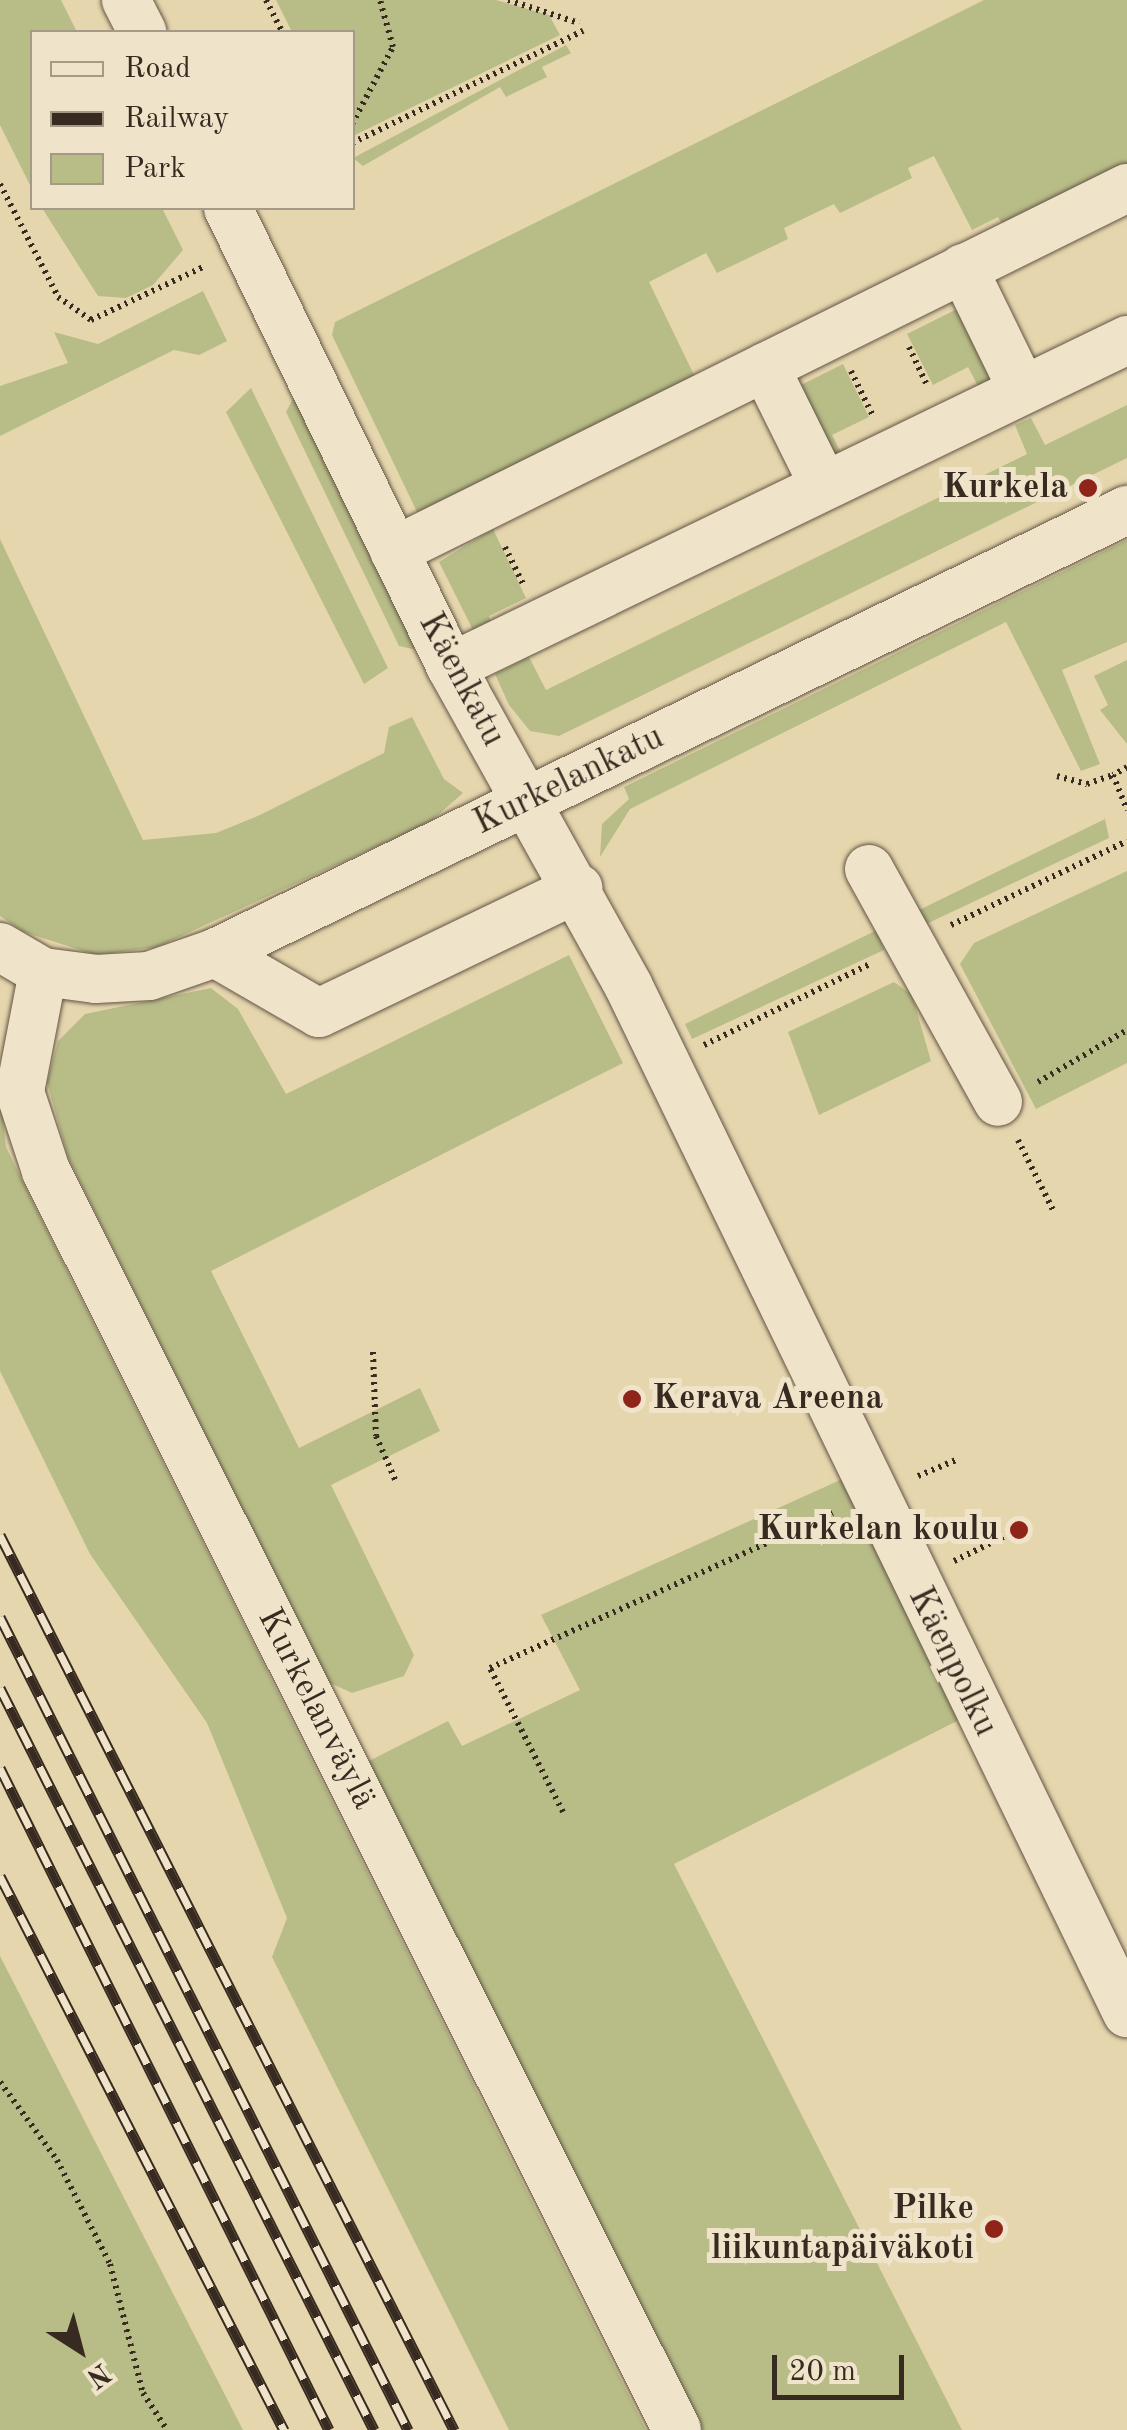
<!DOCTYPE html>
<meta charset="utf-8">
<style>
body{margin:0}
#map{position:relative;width:1127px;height:2430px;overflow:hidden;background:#e6d6ae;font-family:"Old Standard TT",serif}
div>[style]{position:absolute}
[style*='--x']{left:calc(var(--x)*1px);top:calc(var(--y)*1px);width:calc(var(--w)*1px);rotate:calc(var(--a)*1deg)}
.green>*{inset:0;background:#b8bd88}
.path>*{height:6px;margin-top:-3px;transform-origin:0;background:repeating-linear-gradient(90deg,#372a20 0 2.5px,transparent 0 7.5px)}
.roads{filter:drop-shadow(0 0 2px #635544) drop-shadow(0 0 2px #635544)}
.minor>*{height:48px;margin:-24px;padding:0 24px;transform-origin:24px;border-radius:24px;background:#efe4ca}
.rail>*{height:11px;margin-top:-5.5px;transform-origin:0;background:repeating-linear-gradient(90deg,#efe4ca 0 22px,#372a20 0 44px);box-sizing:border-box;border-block:2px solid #372a20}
.dots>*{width:28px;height:28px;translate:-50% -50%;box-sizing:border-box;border:5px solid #efe4ca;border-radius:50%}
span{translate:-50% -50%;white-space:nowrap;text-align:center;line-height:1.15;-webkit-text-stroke:10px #efe4ca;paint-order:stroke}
.poi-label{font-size:35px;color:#372a20;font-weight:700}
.right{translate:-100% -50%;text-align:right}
.left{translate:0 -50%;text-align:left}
.street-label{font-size:35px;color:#372a20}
.legend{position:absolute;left:30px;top:30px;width:325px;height:180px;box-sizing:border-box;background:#efe4ca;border:2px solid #a59a86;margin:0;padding:12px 18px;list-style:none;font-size:30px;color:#372a20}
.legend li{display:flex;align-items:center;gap:20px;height:50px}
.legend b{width:50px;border:2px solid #a59a86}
.north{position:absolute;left:30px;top:2300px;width:100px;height:100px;-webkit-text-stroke:8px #efe4ca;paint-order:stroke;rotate:144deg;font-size:28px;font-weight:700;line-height:40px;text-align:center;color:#372a20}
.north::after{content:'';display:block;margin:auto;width:35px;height:45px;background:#372a20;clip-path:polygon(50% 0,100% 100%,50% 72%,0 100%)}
.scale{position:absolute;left:772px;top:2355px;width:132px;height:45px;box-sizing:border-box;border:5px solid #372a20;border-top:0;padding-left:12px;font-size:30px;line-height:35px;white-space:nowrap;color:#372a20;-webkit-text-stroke:8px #efe4ca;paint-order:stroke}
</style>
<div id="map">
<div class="green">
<i style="clip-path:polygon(0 0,61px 0,77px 32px,32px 32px,32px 189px,0 125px)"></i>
<i style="clip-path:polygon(276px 0,496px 0,549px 15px,560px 35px,353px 136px,352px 32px,292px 32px)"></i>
<i style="clip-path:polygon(984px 0,1127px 0,1127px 172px,1006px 231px,998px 217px,972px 230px,934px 156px,908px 168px,912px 178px,840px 213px,834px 204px,784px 228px,788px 239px,717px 273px,706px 253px,649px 282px,696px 379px,419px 516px,332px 335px,335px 322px)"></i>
<i style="clip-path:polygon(566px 45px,571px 53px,542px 67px,547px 77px,506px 97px,500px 87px,363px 166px,353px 158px)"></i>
<i style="clip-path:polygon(42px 208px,162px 208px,183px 250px,153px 285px,126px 298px,98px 296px)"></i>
<i style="clip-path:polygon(203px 291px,227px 341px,199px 355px,174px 350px,0 436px,0 386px,68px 363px,54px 332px,98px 344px)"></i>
<i style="clip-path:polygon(965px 305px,1002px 379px,980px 390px,968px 367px,933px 385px,907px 334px)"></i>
<i style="clip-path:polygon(843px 364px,869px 417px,832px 435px,843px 456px,822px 467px,785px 393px)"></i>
<i style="clip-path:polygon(251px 388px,388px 668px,364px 684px,226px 412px)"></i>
<i style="clip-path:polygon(296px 393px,422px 651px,399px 646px,286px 412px)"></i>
<i style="clip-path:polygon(1127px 405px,1127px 458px,559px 736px,530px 731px,509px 705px,495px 674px,529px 657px,546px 690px,1027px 454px,1015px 425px,1031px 418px,1045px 445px)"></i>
<i style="clip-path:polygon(493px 529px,526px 598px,489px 616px,492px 626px,475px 634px,439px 562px)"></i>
<i style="clip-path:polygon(0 539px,143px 840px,216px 833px,260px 815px,384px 753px,389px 727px,412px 717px,444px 779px,463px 793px,430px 822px,157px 947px,96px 955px,24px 932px,0 916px)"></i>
<i style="clip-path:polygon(1127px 540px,1127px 642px,1062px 670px,1100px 764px,1081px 771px,1006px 622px,630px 809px,600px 857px,602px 824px,629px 799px,624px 787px)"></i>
<i style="clip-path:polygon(1127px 660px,1127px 744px,1100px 710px,1108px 705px,1094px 676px)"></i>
<i style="clip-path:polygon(1105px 819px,1109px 838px,922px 926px,915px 912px)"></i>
<i style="clip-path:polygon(1127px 871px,1127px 1063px,1036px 1109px,960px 964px,974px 943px)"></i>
<i style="clip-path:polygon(877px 930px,884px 950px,692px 1039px,685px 1024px)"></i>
<i style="clip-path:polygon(569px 955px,623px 1063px,211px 1271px,299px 1448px,420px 1388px,440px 1431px,331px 1485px,414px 1655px,404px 1676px,352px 1693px,328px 1682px,68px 1157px,47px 1082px,58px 1041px,85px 1014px,211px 988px,238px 1009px,286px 1094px)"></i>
<i style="clip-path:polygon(894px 982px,912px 995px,931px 1061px,819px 1115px,788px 1032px)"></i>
<i style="clip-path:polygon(0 1093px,6px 1147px,34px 1205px,646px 2430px,509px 2430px,272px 1957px,287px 1918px,207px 1723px,90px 1554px,0 1371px)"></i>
<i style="clip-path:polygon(847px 1477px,959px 1720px,674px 1864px,962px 2430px,693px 2430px,361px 1765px,448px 1721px,462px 1746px,580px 1690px,541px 1615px)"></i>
<i style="clip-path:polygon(0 1956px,243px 2430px,0 2430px)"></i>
</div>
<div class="path">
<i style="--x:266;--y:0;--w:36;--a:63"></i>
<i style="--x:508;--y:0;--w:75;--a:17.9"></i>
<i style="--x:352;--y:124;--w:87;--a:-62"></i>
<i style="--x:393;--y:47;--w:49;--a:-105.5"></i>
<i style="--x:352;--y:143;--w:257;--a:-25.9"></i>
<i style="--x:0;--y:184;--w:127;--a:62.8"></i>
<i style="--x:58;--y:297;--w:40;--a:34.9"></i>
<i style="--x:91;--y:320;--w:126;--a:-25.3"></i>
<i style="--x:909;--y:347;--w:42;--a:64.7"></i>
<i style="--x:851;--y:371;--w:48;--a:64"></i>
<i style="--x:505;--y:547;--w:43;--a:64"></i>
<i style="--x:1127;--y:767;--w:16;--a:150"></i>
<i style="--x:1113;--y:775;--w:38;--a:68"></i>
<i style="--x:1057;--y:776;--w:31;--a:15"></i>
<i style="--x:1087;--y:784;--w:28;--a:-19"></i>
<i style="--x:951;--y:925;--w:195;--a:-25.5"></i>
<i style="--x:704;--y:1045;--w:187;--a:-26"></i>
<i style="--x:1038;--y:1082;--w:103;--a:-30.3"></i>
<i style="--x:1018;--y:1140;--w:80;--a:63.4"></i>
<i style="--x:373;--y:1352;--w:84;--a:88"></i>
<i style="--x:376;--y:1436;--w:52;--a:66.4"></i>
<i style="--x:918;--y:1476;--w:41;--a:-22.8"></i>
<i style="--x:954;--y:1561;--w:59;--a:-26.1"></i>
<i style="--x:563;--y:1812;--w:161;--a:-116.9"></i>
<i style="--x:490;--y:1668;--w:376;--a:-24.3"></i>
<i style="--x:0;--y:2082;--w:97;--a:53.8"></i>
<i style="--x:57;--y:2160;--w:117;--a:63"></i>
<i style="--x:110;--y:2264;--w:133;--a:75.7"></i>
<i style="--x:143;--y:2393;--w:44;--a:57"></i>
</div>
<div class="roads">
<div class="minor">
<i style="--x:126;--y:0;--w:36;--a:63"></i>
<i style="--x:228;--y:208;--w:510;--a:64.09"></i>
<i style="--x:451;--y:667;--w:364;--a:60.9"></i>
<i style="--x:628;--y:985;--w:1143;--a:64.11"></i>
<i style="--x:963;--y:268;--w:132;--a:64"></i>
<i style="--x:765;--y:367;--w:131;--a:63.6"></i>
<i style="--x:394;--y:551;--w:818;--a:-26.35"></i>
<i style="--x:451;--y:667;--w:751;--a:-25.81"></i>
<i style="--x:869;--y:869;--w:266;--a:61"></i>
<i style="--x:0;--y:947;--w:50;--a:30.2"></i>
<i style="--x:43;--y:972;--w:53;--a:7.5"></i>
<i style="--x:96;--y:979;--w:53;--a:-3.2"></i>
<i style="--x:149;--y:976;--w:70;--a:-19.2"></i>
<i style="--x:215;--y:953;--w:1014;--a:-25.91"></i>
<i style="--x:215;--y:953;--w:120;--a:30"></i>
<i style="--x:319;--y:1013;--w:288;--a:-25.7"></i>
<i style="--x:43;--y:972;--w:122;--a:100.9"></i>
<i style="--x:20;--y:1092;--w:83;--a:71.8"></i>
<i style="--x:46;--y:1171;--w:1408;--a:63.38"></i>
</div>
</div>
<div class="rail">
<i style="--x:0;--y:1535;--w:1004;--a:63.1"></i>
<i style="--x:0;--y:1617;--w:910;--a:63.35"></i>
<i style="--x:0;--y:1688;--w:831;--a:63.25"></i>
<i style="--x:0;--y:1768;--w:739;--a:63.57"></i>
<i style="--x:0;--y:1876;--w:623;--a:62.86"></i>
</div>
<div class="dots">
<i style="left:1088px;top:488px;background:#8f2418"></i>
<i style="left:632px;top:1399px;background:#8f2418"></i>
<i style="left:1019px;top:1530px;background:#8f2418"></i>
<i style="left:994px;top:2229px;background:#8f2418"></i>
</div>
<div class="poi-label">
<span class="right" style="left:1068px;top:488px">Kurkela</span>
<span class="left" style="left:652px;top:1399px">Kerava Areena</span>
<span class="right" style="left:999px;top:1530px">Kurkelan koulu</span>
<span class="right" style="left:974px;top:2229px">Pilke<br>liikuntapäiväkoti</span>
</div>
<div class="street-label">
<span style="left:461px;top:680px;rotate:62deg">Käenkatu</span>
<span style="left:569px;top:781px;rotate:-26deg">Kurkelankatu</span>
<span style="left:952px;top:1662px;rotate:64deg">Käenpolku</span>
<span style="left:316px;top:1709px;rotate:63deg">Kurkelanväylä</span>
</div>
<ul class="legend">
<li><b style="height:12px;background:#efe4ca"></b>Road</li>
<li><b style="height:12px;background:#372a20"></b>Railway</li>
<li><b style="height:28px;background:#b8bd88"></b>Park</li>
</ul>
<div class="north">N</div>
<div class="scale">20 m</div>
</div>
